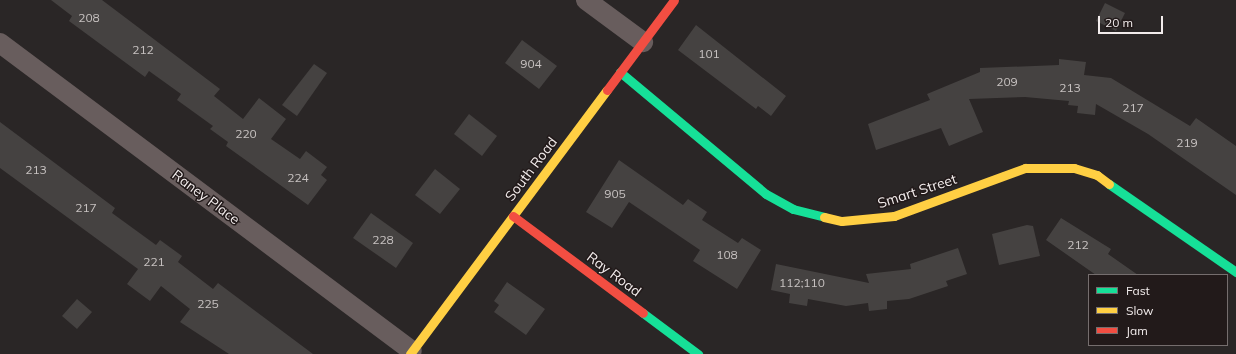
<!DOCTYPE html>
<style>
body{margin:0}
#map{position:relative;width:1236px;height:354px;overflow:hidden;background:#2a2626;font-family:Mulish,sans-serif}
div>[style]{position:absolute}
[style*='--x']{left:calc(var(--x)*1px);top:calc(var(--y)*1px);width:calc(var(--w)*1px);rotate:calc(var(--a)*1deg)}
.building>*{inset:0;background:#454241}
.street>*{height:20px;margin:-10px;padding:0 10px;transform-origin:10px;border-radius:10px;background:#685d5d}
.fast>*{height:9px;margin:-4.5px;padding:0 4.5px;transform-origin:4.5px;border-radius:4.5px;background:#16e098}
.slow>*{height:9px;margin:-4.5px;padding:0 4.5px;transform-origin:4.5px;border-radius:4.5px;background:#ffcf43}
.jam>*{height:9px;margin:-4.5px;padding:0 4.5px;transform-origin:4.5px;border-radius:4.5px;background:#f24e42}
span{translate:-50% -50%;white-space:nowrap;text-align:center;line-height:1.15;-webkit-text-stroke:3px #221a1a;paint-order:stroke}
.number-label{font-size:12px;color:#c7c2c1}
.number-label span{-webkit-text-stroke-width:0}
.street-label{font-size:14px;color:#f2ecec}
.legend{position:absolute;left:1088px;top:274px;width:140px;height:72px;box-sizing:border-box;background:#221a1a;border:1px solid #756e6e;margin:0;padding:5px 7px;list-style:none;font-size:12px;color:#f2ecec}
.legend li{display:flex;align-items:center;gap:8px;height:20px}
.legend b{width:20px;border:1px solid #756e6e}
.scale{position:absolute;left:1098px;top:16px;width:65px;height:18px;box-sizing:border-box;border:2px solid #f2ecec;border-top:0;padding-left:5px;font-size:12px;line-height:14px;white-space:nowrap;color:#f2ecec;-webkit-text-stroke:3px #221a1a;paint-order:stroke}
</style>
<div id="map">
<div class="building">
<i style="clip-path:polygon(51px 0,102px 0,220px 89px,214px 96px,243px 119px,259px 98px,286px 119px,271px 139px,300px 159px,306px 151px,327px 167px,321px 175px,327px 180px,308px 205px,226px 146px,228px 142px,210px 129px,213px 126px,177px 100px,181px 94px,149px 71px,145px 77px,69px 21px,72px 16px)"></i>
<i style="clip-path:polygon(1105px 3px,1125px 13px,1116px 31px,1096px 21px)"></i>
<i style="clip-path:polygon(696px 25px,786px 96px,771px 116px,758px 106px,756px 109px,678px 50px)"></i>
<i style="clip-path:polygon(522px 40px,557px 66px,539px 89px,505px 63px)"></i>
<i style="clip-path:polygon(1059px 59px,1086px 62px,1084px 75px,1111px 78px,1190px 126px,1196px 118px,1236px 146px,1236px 195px,1148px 134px,1096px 104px,1095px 115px,1077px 113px,1078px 106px,1068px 105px,1069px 101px,1025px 97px,969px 99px,983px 132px,949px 146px,941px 128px,876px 150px,868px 124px,930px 100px,927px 94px,980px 72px,980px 68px,1059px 65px)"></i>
<i style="clip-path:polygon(314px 64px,327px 73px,297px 116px,282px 105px)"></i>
<i style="clip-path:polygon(469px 114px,497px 136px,482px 156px,454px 134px)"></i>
<i style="clip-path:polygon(0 122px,115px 208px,112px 213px,156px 245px,160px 240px,182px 256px,178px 262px,213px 289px,218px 283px,313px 354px,229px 354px,180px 322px,190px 309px,161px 286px,150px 301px,127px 284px,138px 269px,0 168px)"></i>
<i style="clip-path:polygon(619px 160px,683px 205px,688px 199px,707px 212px,702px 220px,738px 243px,742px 238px,761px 250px,737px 289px,693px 261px,700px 250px,629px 202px,612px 228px,586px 212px)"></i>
<i style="clip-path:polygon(435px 169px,460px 189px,440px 214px,415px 195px)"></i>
<i style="clip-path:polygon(371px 213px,413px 243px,396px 268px,353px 238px)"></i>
<i style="clip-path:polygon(1061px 218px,1111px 249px,1108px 254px,1138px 275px,1096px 275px,1046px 240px)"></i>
<i style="clip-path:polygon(1027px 225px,1033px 226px,1040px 256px,999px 265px,992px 234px)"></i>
<i style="clip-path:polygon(958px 248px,967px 274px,946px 281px,948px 286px,909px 299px,887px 301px,887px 309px,869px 311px,868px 303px,846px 306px,808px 299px,807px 306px,789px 303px,790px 294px,771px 290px,776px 264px,869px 283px,866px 274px,911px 269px,910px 264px)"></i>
<i style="clip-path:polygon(507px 282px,545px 309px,526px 335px,494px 312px,499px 305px,494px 301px)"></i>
<i style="clip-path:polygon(77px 299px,92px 312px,77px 329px,62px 316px)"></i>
</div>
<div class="street">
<i style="--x:586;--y:0;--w:71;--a:36.4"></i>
<i style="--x:0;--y:43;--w:514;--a:36.78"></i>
</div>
<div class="fast">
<i style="--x:620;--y:72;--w:190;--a:39.9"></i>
<i style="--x:766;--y:194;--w:31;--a:29"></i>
<i style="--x:793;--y:209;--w:32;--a:14"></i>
<i style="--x:1109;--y:184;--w:155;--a:34.7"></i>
<i style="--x:643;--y:313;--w:69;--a:36.7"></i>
</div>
<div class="slow">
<i style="--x:824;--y:217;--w:18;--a:13"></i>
<i style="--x:842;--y:221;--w:52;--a:-5.5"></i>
<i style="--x:894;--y:216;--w:140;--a:-20.1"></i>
<i style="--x:1025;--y:168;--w:49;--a:0"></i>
<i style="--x:1074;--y:168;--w:24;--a:17"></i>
<i style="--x:1097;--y:175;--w:15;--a:37"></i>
<i style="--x:410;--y:354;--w:329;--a:-53.3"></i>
</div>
<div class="jam">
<i style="--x:607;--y:90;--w:112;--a:-53.3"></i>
<i style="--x:513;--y:216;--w:162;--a:36.7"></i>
</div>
<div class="number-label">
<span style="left:89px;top:18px">208</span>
<span style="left:143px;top:50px">212</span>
<span style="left:709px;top:54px">101</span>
<span style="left:531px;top:64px">904</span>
<span style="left:1007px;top:82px">209</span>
<span style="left:1070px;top:88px">213</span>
<span style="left:1133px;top:108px">217</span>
<span style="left:246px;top:134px">220</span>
<span style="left:1187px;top:143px">219</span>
<span style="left:36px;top:170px">213</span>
<span style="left:298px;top:178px">224</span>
<span style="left:615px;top:194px">905</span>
<span style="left:86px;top:208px">217</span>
<span style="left:383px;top:240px">228</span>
<span style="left:1078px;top:245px">212</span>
<span style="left:727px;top:255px">108</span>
<span style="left:154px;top:262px">221</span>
<span style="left:802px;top:283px">112;110</span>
<span style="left:208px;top:304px">225</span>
</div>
<div class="street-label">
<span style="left:531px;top:169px;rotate:-53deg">South Road</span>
<span style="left:917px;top:191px;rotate:-18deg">Smart Street</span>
<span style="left:206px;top:197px;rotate:37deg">Raney Place</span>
<span style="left:614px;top:274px;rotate:37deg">Ray Road</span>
</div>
<ul class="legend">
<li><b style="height:5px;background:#16e098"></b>Fast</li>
<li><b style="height:5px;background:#ffcf43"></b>Slow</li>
<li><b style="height:5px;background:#f24e42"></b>Jam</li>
</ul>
<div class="scale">20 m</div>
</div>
